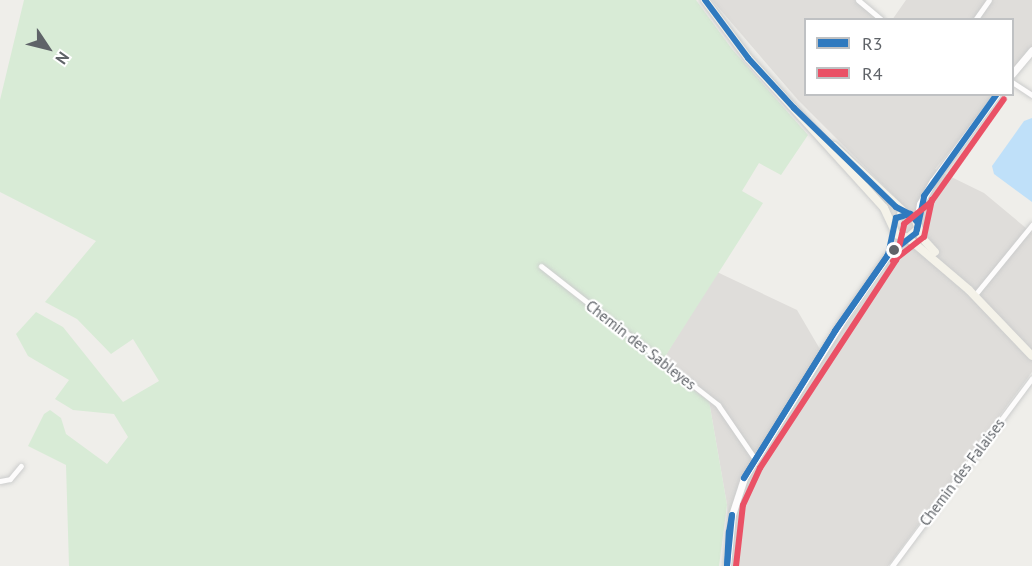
<!DOCTYPE html>
<style>
body{margin:0}
#map{position:relative;width:1032px;height:566px;overflow:hidden;background:#efeeea;font-family:"PT Sans",sans-serif}
div>[style]{position:absolute}
[style*='--x']{left:calc(var(--x)*1px);top:calc(var(--y)*1px);width:calc(var(--w)*1px);rotate:calc(var(--a)*1deg)}
.industrial>*{inset:0;background:#dfddda}
.green>*{inset:0;background:#d8ebd6}
.water>*{inset:0;background:#bfe0f9}
.roads{filter:drop-shadow(0 0 2px #cbcccc) drop-shadow(0 0 2px #cbcccc)}
.minor>*{height:5px;margin:-2.5px;padding:0 2.5px;transform-origin:2.5px;border-radius:2.5px;background:#fdfcfc}
.tertiary>*{height:7px;margin:-3.5px;padding:0 3.5px;transform-origin:3.5px;border-radius:3.5px;background:#fdfcfc}
.primary>*{height:8px;margin:-4px;padding:0 4px;transform-origin:4px;border-radius:4px;background:#f4f2e9}
.bus-1>*{height:6px;margin:-3px;padding:0 3px;transform-origin:3px;border-radius:3px;background:#307abf}
.bus-2>*{height:6px;margin:-3px;padding:0 3px;transform-origin:3px;border-radius:3px;background:#ea5166}
.dots>*{width:16px;height:16px;translate:-50% -50%;box-sizing:border-box;border:3px solid #fff;border-radius:50%}
span{translate:-50% -50%;white-space:nowrap;text-align:center;line-height:1.15;-webkit-text-stroke:4.5px #fff;paint-order:stroke}
.street-label{font-size:15px;color:#5f6368}
.legend{position:absolute;left:804px;top:18px;width:210px;height:78px;box-sizing:border-box;background:#fff;border:2px solid #bfc1c3;margin:0;padding:8px 10px;list-style:none;font-size:18px;color:#5f6368}
.legend li{display:flex;align-items:center;gap:12px;height:30px}
.legend b{width:30px;border:2px solid #bfc1c3}
.north{position:absolute;left:18px;top:18px;width:60px;height:60px;-webkit-text-stroke:4px #fff;paint-order:stroke;rotate:125deg;font-size:16px;font-weight:700;line-height:24px;text-align:center;color:#5f6368}
.north::after{content:'';display:block;margin:auto;width:21px;height:27px;background:#5f6368;clip-path:polygon(50% 0,100% 100%,50% 72%,0 100%)}
</style>
<div id="map">
<div class="industrial">
<i style="clip-path:polygon(712px 0,855px 0,879px 19px,806px 20px,806px 94px,995px 95px,935px 169px,984px 193px,1032px 233px,1032px 372px,888px 566px,731px 566px,727px 505px,709px 401px,659px 366px,717px 272px,797px 310px,824px 356px,884px 272px,906px 208px,798px 100px)"></i>
<i style="clip-path:polygon(906px 0,1032px 0,1032px 48px,1013px 72px,1012px 20px,892px 20px)"></i>
</div>
<div class="green">
<i style="clip-path:polygon(24px 0,696px 0,732px 49px,808px 135px,781px 175px,759px 163px,742px 191px,763px 203px,659px 366px,709px 401px,727px 505px,719px 566px,69px 566px,66px 465px,28px 446px,44px 414px,50px 410px,61px 418px,66px 434px,107px 464px,128px 437px,114px 414px,73px 410px,55px 399px,69px 380px,28px 356px,16px 334px,36px 312px,63px 327px,123px 402px,159px 381px,133px 339px,111px 354px,77px 319px,45px 302px,96px 241px,0 192px,0 100px)"></i>
</div>
<div class="water">
<i style="clip-path:polygon(1032px 118px,1032px 202px,994px 174px,992px 166px,1024px 121px)"></i>
</div>
<div class="roads">
<div class="minor">
<i style="--x:858;--y:0;--w:31;--a:40"></i>
<i style="--x:975;--y:20;--w:24;--a:-55"></i>
<i style="--x:1012;--y:82;--w:24;--a:33"></i>
<i style="--x:541;--y:266;--w:225;--a:38.1"></i>
<i style="--x:718;--y:405;--w:65;--a:55.6"></i>
<i style="--x:974;--y:296;--w:92;--a:-50.8"></i>
<i style="--x:0;--y:481;--w:10;--a:-11"></i>
<i style="--x:10;--y:479;--w:17;--a:-50"></i>
<i style="--x:892;--y:566;--w:234;--a:-53.3"></i>
</div>
<div class="tertiary">
<i style="--x:1012;--y:74;--w:31;--a:-50"></i>
<i style="--x:917;--y:221;--w:17;--a:-80"></i>
<i style="--x:920;--y:204;--w:26;--a:-61"></i>
<i style="--x:933;--y:181;--w:108;--a:-53.7"></i>
<i style="--x:727;--y:566;--w:51;--a:-84.4"></i>
<i style="--x:732;--y:515;--w:39;--a:-72"></i>
<i style="--x:744;--y:478;--w:189;--a:-58"></i>
<i style="--x:844;--y:318;--w:77;--a:-55.1"></i>
<i style="--x:888;--y:255;--w:25;--a:-43"></i>
</div>
<div class="primary">
<i style="--x:705;--y:0;--w:72;--a:53.4"></i>
<i style="--x:748;--y:58;--w:202;--a:47.8"></i>
<i style="--x:884;--y:208;--w:29;--a:65"></i>
<i style="--x:896;--y:234;--w:13;--a:18"></i>
<i style="--x:908;--y:238;--w:13;--a:-42"></i>
<i style="--x:834;--y:146;--w:98;--a:43.3"></i>
<i style="--x:901;--y:214;--w:15;--a:16"></i>
<i style="--x:915;--y:218;--w:21;--a:71"></i>
<i style="--x:922;--y:238;--w:19;--a:47"></i>
<i style="--x:908;--y:238;--w:80;--a:40.4"></i>
<i style="--x:969;--y:290;--w:91;--a:46.3"></i>
</div>
</div>
<div class="bus-1">
<i style="--x:705;--y:0;--w:72;--a:53.4"></i>
<i style="--x:748;--y:58;--w:68;--a:47.4"></i>
<i style="--x:794;--y:108;--w:142;--a:44.1"></i>
<i style="--x:896;--y:207;--w:20;--a:27"></i>
<i style="--x:910;--y:214;--w:12;--a:48"></i>
<i style="--x:918;--y:223;--w:10;--a:101"></i>
<i style="--x:916;--y:233;--w:36;--a:142"></i>
<i style="--x:888;--y:255;--w:38;--a:-78"></i>
<i style="--x:896;--y:218;--w:15;--a:-16"></i>
<i style="--x:917;--y:230;--w:35;--a:-78"></i>
<i style="--x:924;--y:196;--w:125;--a:-54.4"></i>
<i style="--x:835;--y:331;--w:93;--a:-55.1"></i>
<i style="--x:835;--y:331;--w:93;--a:-55.1"></i>
<i style="--x:744;--y:478;--w:173;--a:-58.2"></i>
<i style="--x:744;--y:478;--w:173;--a:-58.2"></i>
<i style="--x:732;--y:515;--w:51;--a:95.6"></i>
<i style="--x:727;--y:566;--w:34;--a:-87"></i>
<i style="--x:729;--y:532;--w:17;--a:-80"></i>
</div>
<div class="bus-2">
<i style="--x:893;--y:261;--w:39;--a:-38"></i>
<i style="--x:924;--y:237;--w:38;--a:-78"></i>
<i style="--x:736;--y:566;--w:61;--a:-83.5"></i>
<i style="--x:743;--y:505;--w:41;--a:-65.3"></i>
<i style="--x:760;--y:468;--w:249;--a:-56.8"></i>
<i style="--x:896;--y:260;--w:37;--a:-77"></i>
<i style="--x:904;--y:224;--w:35;--a:-39"></i>
<i style="--x:931;--y:202;--w:126;--a:-54.7"></i>
</div>
<div class="dots">
<i style="left:894px;top:250px;background:#5f6368"></i>
</div>
<div class="street-label">
<span style="left:641px;top:345px;rotate:38deg">Chemin des Sableyes</span>
<span style="left:962px;top:472px;rotate:-53deg">Chemin des Falaises</span>
</div>
<ul class="legend">
<li><b style="height:8px;background:#307abf"></b>R3</li>
<li><b style="height:8px;background:#ea5166"></b>R4</li>
</ul>
<div class="north">N</div>
</div>
